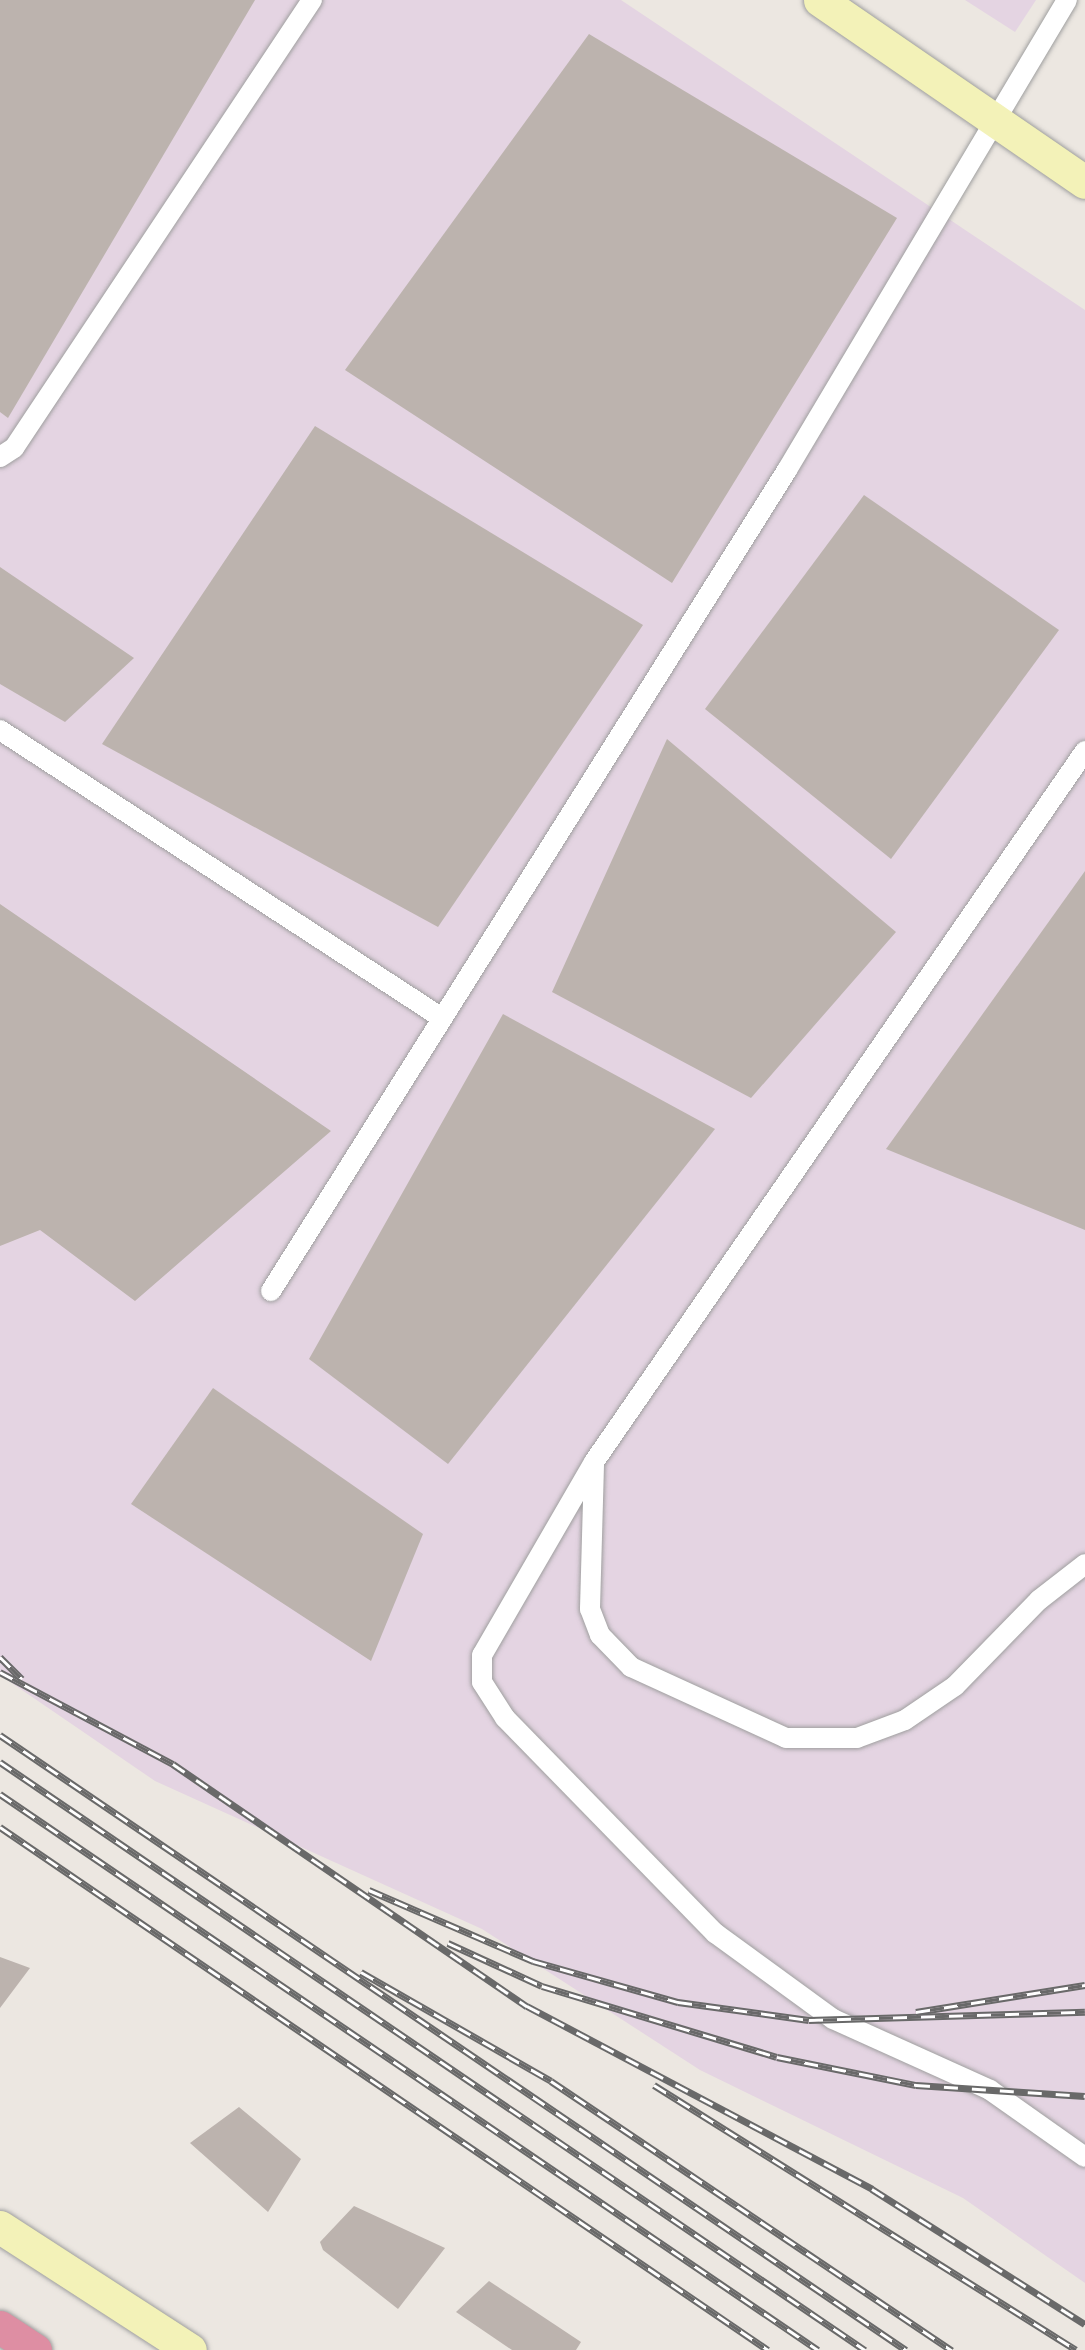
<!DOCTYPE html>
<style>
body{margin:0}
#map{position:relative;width:1085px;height:2350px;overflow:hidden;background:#ece7e1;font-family:"Sofia Sans Condensed",sans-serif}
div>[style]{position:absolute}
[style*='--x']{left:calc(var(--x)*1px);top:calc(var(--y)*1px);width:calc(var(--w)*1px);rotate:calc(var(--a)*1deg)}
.industrial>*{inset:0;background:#e4d4e2}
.building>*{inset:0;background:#bcb3ae}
.roads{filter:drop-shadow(0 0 2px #9f9f9f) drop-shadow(0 0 2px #9f9f9f)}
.lane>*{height:20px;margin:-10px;padding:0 10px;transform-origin:10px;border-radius:10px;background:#fff}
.secondary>*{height:33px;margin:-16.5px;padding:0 16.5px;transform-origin:16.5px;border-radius:16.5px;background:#f3f2b8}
.highway>*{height:33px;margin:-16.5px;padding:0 16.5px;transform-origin:16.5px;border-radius:16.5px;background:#de8ea3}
.rail>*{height:7px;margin-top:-3.5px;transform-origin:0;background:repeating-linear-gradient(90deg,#fff 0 14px,#696969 0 28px);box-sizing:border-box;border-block:2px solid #696969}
span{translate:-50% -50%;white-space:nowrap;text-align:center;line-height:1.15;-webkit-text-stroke:5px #fff;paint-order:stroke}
</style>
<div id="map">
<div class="industrial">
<i style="clip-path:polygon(0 0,621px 0,1085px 310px,1085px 2283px,963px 2198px,700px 2070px,482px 1929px,155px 1781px,0 1675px)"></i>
<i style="clip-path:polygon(965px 0,1036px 0,1015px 32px)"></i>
</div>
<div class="building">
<i style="clip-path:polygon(0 0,255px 0,8px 418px,0 412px)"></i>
<i style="clip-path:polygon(589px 34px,897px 218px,672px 583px,345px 370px)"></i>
<i style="clip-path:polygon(315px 426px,643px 625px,438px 927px,102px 744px)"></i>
<i style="clip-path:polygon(864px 495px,1059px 630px,891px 859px,705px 709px)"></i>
<i style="clip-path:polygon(0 567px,134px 658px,65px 722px,0 684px)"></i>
<i style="clip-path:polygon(667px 739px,896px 932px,751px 1098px,552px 992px)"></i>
<i style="clip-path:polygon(1085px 871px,1085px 1230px,886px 1149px)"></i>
<i style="clip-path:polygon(0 904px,331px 1131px,135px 1301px,40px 1230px,0 1246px)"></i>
<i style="clip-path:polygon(503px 1014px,715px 1129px,448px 1464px,309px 1359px)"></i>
<i style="clip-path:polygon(213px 1388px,423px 1534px,371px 1661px,131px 1504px)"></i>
<i style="clip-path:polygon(0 1957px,30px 1968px,0 2008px)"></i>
<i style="clip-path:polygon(239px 2107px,301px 2159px,268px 2212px,190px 2143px)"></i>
<i style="clip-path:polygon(354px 2206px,445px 2248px,398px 2309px,323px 2250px,320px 2242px)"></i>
<i style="clip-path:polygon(489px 2281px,581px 2342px,576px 2350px,512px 2350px,456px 2312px)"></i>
</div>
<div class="roads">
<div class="lane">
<i style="--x:0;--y:457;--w:17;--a:-33"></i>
<i style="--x:14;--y:448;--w:538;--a:-56.37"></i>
<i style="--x:0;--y:730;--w:528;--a:33.09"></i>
<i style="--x:1085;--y:751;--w:864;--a:124.63"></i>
<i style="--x:594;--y:1462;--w:223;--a:120.1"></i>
<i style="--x:482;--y:1655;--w:27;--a:90"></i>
<i style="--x:482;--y:1682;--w:43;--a:57.4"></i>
<i style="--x:505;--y:1718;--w:301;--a:45.7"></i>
<i style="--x:715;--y:1933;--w:146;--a:36.1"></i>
<i style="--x:833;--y:2019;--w:172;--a:24.3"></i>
<i style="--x:990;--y:2090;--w:116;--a:35.2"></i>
<i style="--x:271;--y:1291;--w:970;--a:-57.85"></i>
<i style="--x:787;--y:470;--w:547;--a:-59.22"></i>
<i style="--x:594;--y:1465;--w:144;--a:91.6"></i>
<i style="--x:590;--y:1609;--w:28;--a:69"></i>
<i style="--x:600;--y:1635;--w:45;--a:45.9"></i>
<i style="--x:631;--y:1667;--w:170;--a:24.6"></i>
<i style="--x:786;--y:1738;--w:71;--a:0"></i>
<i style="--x:857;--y:1738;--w:51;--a:-20.6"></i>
<i style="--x:905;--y:1720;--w:60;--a:-34.2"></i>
<i style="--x:955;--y:1686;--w:120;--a:-45.7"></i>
<i style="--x:1039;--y:1600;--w:58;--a:-38"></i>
</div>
<div class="secondary">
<i style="--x:820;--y:0;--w:321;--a:34.5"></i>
<i style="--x:0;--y:2227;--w:226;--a:32.9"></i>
</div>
<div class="highway">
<i style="--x:0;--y:2327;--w:42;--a:33.3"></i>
</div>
</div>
<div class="rail">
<i style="--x:0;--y:1657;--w:31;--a:45"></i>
<i style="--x:0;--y:1672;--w:196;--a:28"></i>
<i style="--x:173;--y:1764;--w:429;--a:34.4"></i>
<i style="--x:527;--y:2006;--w:391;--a:27.9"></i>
<i style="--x:872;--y:2189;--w:252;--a:32.4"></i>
<i style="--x:0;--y:1735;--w:1095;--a:34.17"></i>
<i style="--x:0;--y:1762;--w:1046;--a:34.21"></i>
<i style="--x:0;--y:1794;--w:989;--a:34.2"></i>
<i style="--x:0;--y:1827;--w:929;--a:34.25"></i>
<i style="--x:369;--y:1890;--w:179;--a:23.4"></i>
<i style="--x:533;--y:1961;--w:151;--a:15.8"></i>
<i style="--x:678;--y:2002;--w:132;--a:7.8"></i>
<i style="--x:809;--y:2020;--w:276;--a:-1.7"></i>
<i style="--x:448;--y:1943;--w:103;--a:24.6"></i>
<i style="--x:542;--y:1986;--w:245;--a:16.8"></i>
<i style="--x:777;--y:2057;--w:142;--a:11.4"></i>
<i style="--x:916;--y:2085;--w:169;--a:3.7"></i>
<i style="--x:361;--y:1972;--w:219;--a:29.8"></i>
<i style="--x:551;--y:2081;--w:483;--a:33.9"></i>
<i style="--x:916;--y:2012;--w:171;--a:-9.1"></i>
<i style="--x:654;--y:2085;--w:498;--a:32.1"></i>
</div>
</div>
